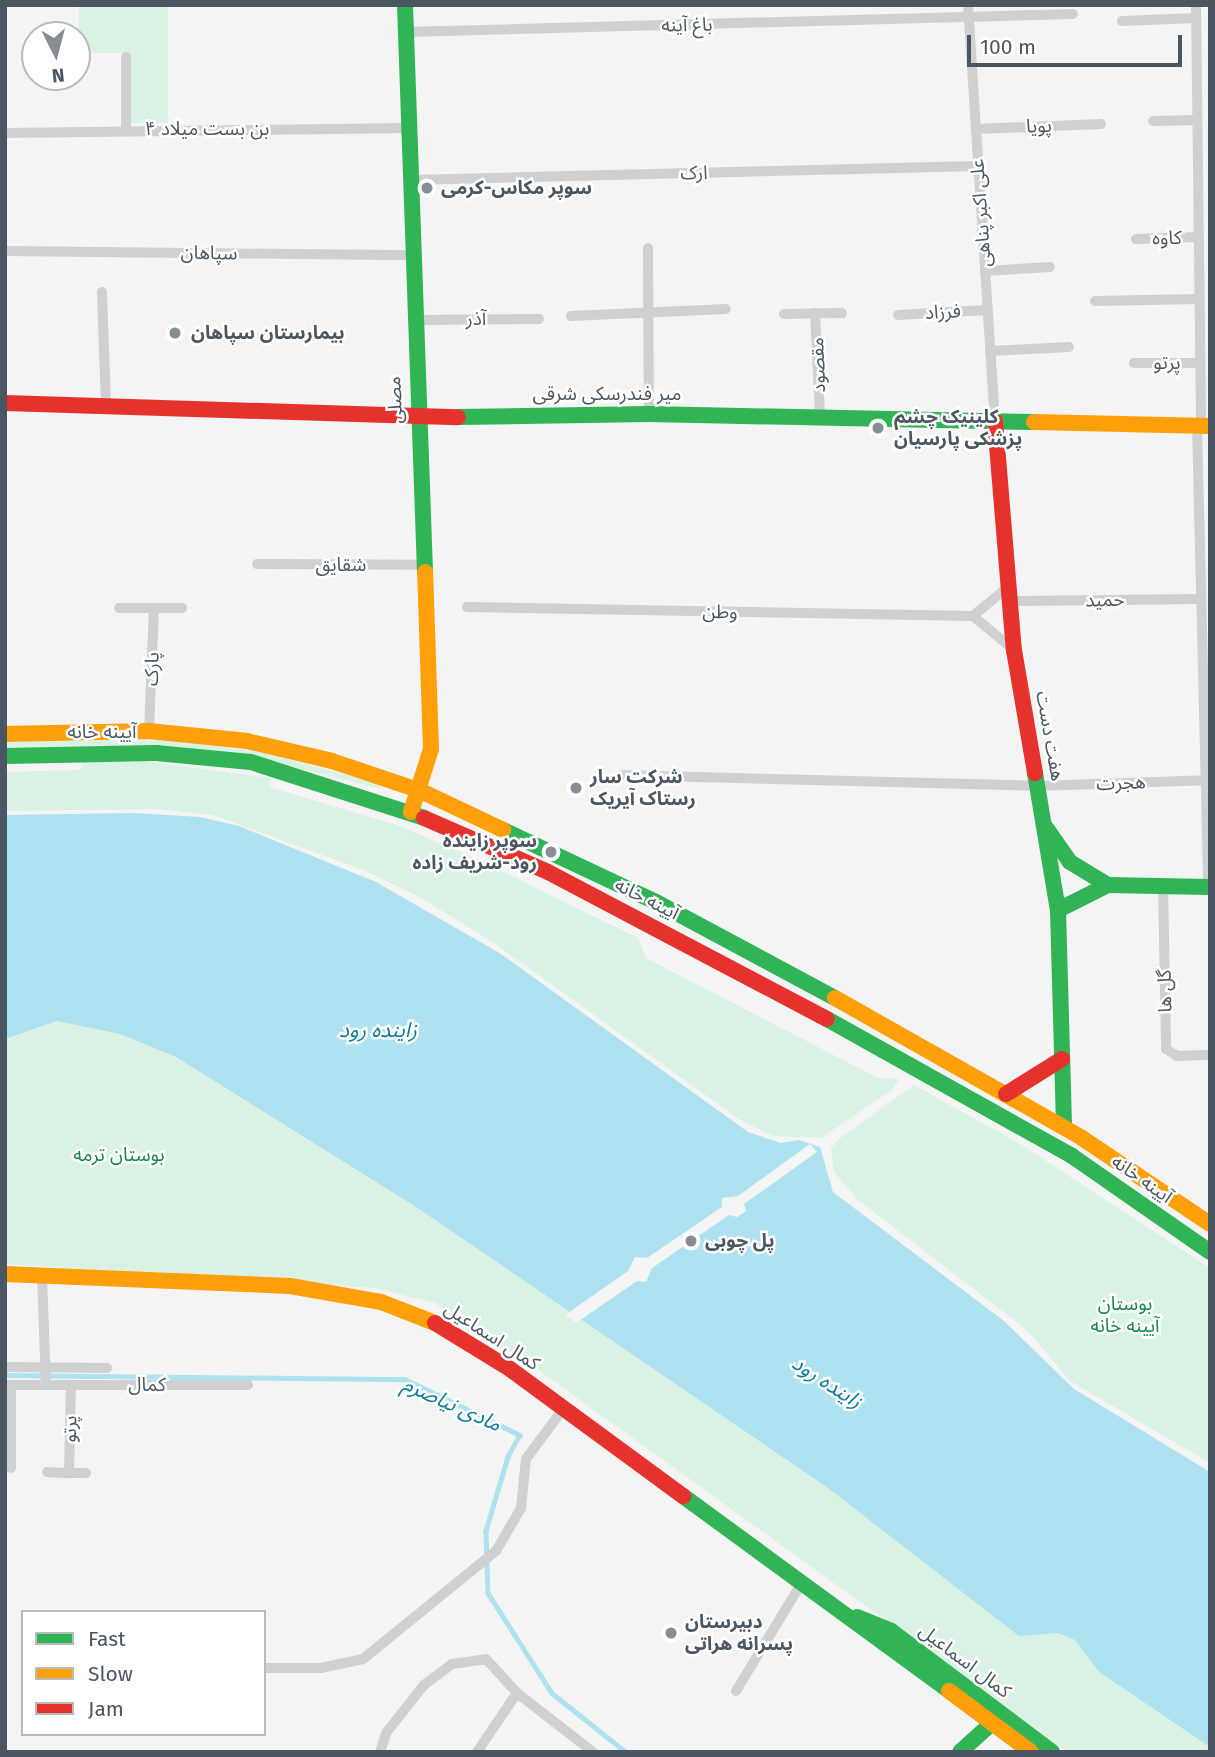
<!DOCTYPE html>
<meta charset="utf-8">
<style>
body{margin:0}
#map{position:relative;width:1215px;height:1757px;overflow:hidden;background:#f4f4f4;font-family:"Fira Sans","Noto Sans Arabic",sans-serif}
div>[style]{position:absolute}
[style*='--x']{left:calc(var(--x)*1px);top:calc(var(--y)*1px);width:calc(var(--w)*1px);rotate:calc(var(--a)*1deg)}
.green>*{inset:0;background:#d9f2e3}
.water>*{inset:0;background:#aee2f0}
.pier>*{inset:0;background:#f4f4f4}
.stream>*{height:4.5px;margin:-2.25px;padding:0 2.25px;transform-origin:2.25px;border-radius:2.25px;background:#aee2f0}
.street>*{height:10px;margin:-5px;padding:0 5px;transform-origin:5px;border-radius:5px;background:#ced0d2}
.fast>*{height:16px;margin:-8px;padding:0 8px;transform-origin:8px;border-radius:8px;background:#30b455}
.slow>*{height:16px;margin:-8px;padding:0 8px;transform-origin:8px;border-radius:8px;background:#ff9f0a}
.jam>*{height:16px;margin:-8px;padding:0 8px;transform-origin:8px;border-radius:8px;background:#e5322d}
.dots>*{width:19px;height:19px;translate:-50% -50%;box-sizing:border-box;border:4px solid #fff;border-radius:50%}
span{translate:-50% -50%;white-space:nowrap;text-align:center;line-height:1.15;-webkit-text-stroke:5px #fff;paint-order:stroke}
.street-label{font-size:19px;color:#4a5661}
.poi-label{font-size:19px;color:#4a5661;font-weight:700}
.left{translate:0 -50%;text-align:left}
.right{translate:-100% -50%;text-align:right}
.park-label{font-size:19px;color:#17864f}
.water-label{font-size:21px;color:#0c7c9b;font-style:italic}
.frame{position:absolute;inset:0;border:7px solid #4a5661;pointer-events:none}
.legend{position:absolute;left:21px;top:1610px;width:245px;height:126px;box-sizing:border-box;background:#fff;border:2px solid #b7bbc0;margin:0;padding:9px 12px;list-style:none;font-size:21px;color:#4a5661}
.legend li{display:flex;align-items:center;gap:14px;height:35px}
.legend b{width:35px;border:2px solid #b7bbc0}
.north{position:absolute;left:21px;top:21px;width:70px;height:70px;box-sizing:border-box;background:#fff;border:2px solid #b7bbc0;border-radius:50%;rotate:174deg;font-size:19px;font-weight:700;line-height:28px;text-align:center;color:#4a5661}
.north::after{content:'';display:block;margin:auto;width:24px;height:32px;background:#868d94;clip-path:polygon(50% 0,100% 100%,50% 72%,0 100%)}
.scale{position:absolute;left:967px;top:35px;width:215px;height:32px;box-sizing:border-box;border:4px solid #4a5661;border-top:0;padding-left:9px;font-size:21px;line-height:24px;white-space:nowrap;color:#4a5661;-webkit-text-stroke:5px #fff;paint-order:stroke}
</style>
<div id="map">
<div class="green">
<i style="clip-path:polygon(79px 5px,168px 5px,168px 123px,129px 123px,129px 53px,79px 53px)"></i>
<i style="clip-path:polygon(160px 739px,257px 751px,378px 783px,381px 789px,271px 761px,5px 750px,5px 742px)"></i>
<i style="clip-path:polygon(83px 761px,149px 762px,271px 778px,269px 787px,397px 825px,473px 857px,638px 938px,646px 958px,878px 1078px,899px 1079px,892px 1090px,821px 1138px,774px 1136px,743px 1122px,491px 941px,416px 895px,363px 870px,213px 815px,158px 809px,5px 811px,5px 772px,81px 770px)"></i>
<i style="clip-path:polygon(57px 1021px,120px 1034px,176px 1057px,416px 1207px,828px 1488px,1019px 1635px,1058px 1633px,1075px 1640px,1099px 1672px,1210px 1747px,1210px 1752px,1068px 1752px,530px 1364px,435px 1303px,374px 1288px,5px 1264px,5px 1039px)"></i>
<i style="clip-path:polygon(914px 1085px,1017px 1142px,1210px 1268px,1210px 1463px,1070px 1381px,1028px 1331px,857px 1199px,834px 1172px,831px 1148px,840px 1138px)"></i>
</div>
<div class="water">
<i style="clip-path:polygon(134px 813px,200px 817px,239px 826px,376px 882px,501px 954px,748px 1132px,781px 1143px,799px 1140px,820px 1147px,833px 1192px,1004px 1321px,1074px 1389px,1210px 1472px,1210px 1747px,1099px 1672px,1075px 1640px,1058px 1633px,1019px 1636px,828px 1488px,416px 1207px,176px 1057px,120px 1034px,57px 1021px,5px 1039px,5px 815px)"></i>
</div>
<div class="pier">
<i style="clip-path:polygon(810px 1144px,817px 1152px,744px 1204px,746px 1211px,737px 1217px,729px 1215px,652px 1268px,646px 1282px,637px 1281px,576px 1323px,565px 1315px,628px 1271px,635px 1257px,647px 1258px,722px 1207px,722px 1198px,738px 1196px)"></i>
</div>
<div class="stream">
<i style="--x:5;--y:1375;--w:400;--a:0.6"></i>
<i style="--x:405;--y:1379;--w:128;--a:26"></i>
<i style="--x:520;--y:1435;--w:25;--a:119"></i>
<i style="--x:508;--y:1457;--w:77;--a:106.6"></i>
<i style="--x:486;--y:1531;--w:62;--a:88.2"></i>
<i style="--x:488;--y:1593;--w:119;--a:57.4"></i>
<i style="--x:552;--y:1693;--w:95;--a:38.6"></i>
</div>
<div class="street">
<i style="--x:968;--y:5;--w:417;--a:86.3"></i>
<i style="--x:1196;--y:5;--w:420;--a:89.3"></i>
<i style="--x:1122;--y:21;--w:74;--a:-2.3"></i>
<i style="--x:405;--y:32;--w:668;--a:-1.54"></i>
<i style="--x:126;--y:57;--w:73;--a:90"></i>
<i style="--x:1153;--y:121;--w:44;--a:-1.3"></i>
<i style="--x:976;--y:129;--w:125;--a:-2.3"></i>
<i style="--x:5;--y:133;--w:403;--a:-0.7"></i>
<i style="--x:411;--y:180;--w:567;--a:-1.41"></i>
<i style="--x:1136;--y:239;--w:62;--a:-1.8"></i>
<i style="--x:648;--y:248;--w:166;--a:89.7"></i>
<i style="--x:5;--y:251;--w:407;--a:0.6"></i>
<i style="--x:985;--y:271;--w:65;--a:-3.5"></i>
<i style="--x:102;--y:292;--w:116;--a:88"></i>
<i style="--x:1095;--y:301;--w:104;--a:-1.1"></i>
<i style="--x:815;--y:313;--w:104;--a:87.2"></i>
<i style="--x:784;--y:314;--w:58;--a:-1"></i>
<i style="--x:898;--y:315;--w:89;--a:-3.2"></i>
<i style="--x:571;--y:316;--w:155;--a:-2.6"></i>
<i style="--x:413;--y:320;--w:126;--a:-0.5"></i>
<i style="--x:990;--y:351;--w:79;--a:-2.9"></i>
<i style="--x:1134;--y:363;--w:66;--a:0"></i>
<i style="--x:1197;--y:425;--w:462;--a:88.6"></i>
<i style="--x:257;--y:564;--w:167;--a:0.3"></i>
<i style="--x:1008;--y:587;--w:45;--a:140.4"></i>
<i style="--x:973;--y:616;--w:53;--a:39.7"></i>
<i style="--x:1009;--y:601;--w:192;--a:-0.6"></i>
<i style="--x:467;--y:607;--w:506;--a:1.02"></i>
<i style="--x:119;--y:608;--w:63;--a:0"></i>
<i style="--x:149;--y:731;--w:123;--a:-87.7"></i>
<i style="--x:622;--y:775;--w:415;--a:1.5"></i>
<i style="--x:1037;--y:786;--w:168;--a:-2"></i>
<i style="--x:1163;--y:886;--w:163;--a:88.9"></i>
<i style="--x:1166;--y:1049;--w:13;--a:32"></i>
<i style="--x:1177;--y:1056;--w:33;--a:-2"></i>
<i style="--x:42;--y:1276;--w:109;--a:87.9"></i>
<i style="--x:5;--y:1367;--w:102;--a:0.6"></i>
<i style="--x:5;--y:1385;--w:243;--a:0"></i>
<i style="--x:71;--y:1385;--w:88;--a:91.3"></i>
<i style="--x:69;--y:1473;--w:17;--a:0"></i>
<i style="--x:11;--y:1468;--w:83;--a:-90"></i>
<i style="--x:47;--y:1472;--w:22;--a:3"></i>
<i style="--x:264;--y:1668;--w:57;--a:0"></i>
<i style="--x:321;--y:1668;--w:43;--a:-12.1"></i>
<i style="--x:363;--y:1659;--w:171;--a:-39.1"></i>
<i style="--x:496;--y:1551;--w:50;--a:-59.8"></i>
<i style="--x:521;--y:1508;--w:49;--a:-84.2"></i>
<i style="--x:526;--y:1459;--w:62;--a:-53.5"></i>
<i style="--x:736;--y:1691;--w:129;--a:-58.7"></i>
<i style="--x:380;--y:1752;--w:20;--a:-72"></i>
<i style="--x:386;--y:1733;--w:61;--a:-51.6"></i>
<i style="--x:424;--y:1685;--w:35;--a:-37"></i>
<i style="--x:452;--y:1664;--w:34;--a:-8"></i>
<i style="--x:486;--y:1659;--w:46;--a:47.6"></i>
<i style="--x:517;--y:1693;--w:96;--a:37.8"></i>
<i style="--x:477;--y:1752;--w:71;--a:-55.9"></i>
</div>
<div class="fast">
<i style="--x:405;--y:5;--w:567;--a:87.98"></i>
<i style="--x:458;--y:417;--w:191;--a:-0.9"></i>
<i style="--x:649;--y:414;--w:385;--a:1.2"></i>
<i style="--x:5;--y:756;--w:151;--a:-1.1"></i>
<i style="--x:156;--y:753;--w:95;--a:5.4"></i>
<i style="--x:251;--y:762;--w:182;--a:17.9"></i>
<i style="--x:1035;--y:773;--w:139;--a:80.5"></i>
<i style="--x:1058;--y:910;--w:217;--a:88.4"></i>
<i style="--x:1047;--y:829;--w:40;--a:55.1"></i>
<i style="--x:1070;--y:862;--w:44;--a:31.2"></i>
<i style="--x:503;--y:830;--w:169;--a:25.2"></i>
<i style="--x:656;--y:902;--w:203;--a:28.2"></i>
<i style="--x:1058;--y:910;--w:56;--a:-26.6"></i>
<i style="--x:1108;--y:885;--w:102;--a:1.1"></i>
<i style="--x:827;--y:1019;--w:281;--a:29.2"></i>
<i style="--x:1072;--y:1156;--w:168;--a:34.8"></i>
<i style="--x:683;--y:1496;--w:330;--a:36.2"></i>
<i style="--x:857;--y:1617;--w:37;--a:22"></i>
<i style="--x:891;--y:1631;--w:201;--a:36.9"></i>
<i style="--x:960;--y:1752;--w:43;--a:-42.2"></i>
</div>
<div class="slow">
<i style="--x:1034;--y:422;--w:176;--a:1.3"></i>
<i style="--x:5;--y:734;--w:144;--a:-1.2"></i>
<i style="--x:149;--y:731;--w:99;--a:5.8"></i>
<i style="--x:247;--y:741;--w:87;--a:13.2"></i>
<i style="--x:332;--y:761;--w:94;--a:18.6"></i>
<i style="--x:421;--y:791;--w:91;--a:25.4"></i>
<i style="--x:411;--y:812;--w:66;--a:-72.4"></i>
<i style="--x:431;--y:749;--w:177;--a:-91.9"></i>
<i style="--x:835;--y:998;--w:284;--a:29.5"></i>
<i style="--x:1082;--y:1138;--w:154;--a:33.9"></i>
<i style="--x:5;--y:1274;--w:285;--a:2.4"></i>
<i style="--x:290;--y:1286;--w:92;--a:10"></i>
<i style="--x:381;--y:1302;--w:58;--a:21.3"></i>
<i style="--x:949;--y:1691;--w:102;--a:36.6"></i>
</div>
<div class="jam">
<i style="--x:5;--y:403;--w:453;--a:1.8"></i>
<i style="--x:995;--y:421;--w:230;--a:85.3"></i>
<i style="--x:1014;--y:650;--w:125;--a:80.3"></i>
<i style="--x:424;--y:818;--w:135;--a:23.5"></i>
<i style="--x:548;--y:872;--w:315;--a:27.8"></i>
<i style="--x:1006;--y:1094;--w:66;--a:-32"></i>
<i style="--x:435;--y:1323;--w:88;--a:31.5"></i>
<i style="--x:510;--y:1369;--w:215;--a:36.3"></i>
</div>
<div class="dots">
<i style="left:427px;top:188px;background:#868d94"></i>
<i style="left:175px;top:333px;background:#868d94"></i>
<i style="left:878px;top:428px;background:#868d94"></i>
<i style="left:576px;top:788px;background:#868d94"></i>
<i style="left:551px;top:852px;background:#868d94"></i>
<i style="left:691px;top:1241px;background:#868d94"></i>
<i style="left:671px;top:1633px;background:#868d94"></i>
</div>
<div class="street-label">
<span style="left:687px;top:25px;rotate:-1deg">باغ آینه</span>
<span style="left:1039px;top:126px;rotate:-2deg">پویا</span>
<span style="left:207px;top:129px">بن بست میلاد ۴</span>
<span style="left:694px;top:173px;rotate:-1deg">ارک</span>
<span style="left:981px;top:213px;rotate:-94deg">علی اکبر پناهی</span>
<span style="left:1167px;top:238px;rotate:-1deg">کاوه</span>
<span style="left:209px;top:253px;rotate:1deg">سپاهان</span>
<span style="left:943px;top:312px;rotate:-3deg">فرزاد</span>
<span style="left:476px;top:319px">آذر</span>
<span style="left:1167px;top:363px">پرتو</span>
<span style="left:818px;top:365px;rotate:-92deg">مقصود</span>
<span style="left:607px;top:394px">میر فندرسکی شرقی</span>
<span style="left:395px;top:400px;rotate:-92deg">مصلی</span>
<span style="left:341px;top:565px">شقایق</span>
<span style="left:1105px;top:600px;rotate:-1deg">حمید</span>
<span style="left:720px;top:612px;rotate:1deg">وطن</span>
<span style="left:152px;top:669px;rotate:-88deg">پارک</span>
<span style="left:102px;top:732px">آیینه خانه</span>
<span style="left:1050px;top:736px;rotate:80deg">هفت دست</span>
<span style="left:1121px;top:783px;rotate:-2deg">هجرت</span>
<span style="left:647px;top:899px;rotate:27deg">آیینه خانه</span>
<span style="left:1165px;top:991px;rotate:-91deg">گل ها</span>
<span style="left:1142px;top:1179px;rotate:35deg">آیینه خانه</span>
<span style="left:492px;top:1336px;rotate:33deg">کمال اسماعیل</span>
<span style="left:147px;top:1385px">کمال</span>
<span style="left:70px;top:1429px;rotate:-88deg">پرتو</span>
<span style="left:965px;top:1661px;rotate:37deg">کمال اسماعیل</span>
</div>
<div class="poi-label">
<span class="left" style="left:441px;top:188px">سوپر مکاس-کرمی</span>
<span class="left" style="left:191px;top:333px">بیمارستان سپاهان</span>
<span class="left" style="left:894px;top:428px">کلینیک چشم<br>پزشکی پارسیان</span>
<span class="left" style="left:590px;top:788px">شرکت سار<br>رستاک آیریک</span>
<span class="right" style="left:537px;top:852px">سوپر زاینده<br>رود-شریف زاده</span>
<span class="left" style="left:705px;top:1241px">پل چوبی</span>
<span class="left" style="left:685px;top:1633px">دبیرستان<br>پسرانه هراتی</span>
</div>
<div class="park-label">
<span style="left:119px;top:1155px">بوستان ترمه</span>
<span style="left:1125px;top:1315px">بوستان<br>آیینه خانه</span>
</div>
<div class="water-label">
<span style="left:378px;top:1030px">زاینده رود</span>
<span style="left:827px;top:1382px;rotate:33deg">زاینده رود</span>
<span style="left:452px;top:1404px;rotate:24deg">مادی نیاصرم</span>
</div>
<div class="frame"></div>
<ul class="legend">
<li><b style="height:9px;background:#30b455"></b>Fast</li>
<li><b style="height:9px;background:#ff9f0a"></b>Slow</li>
<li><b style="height:9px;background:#e5322d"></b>Jam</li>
</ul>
<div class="north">N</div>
<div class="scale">100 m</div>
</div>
